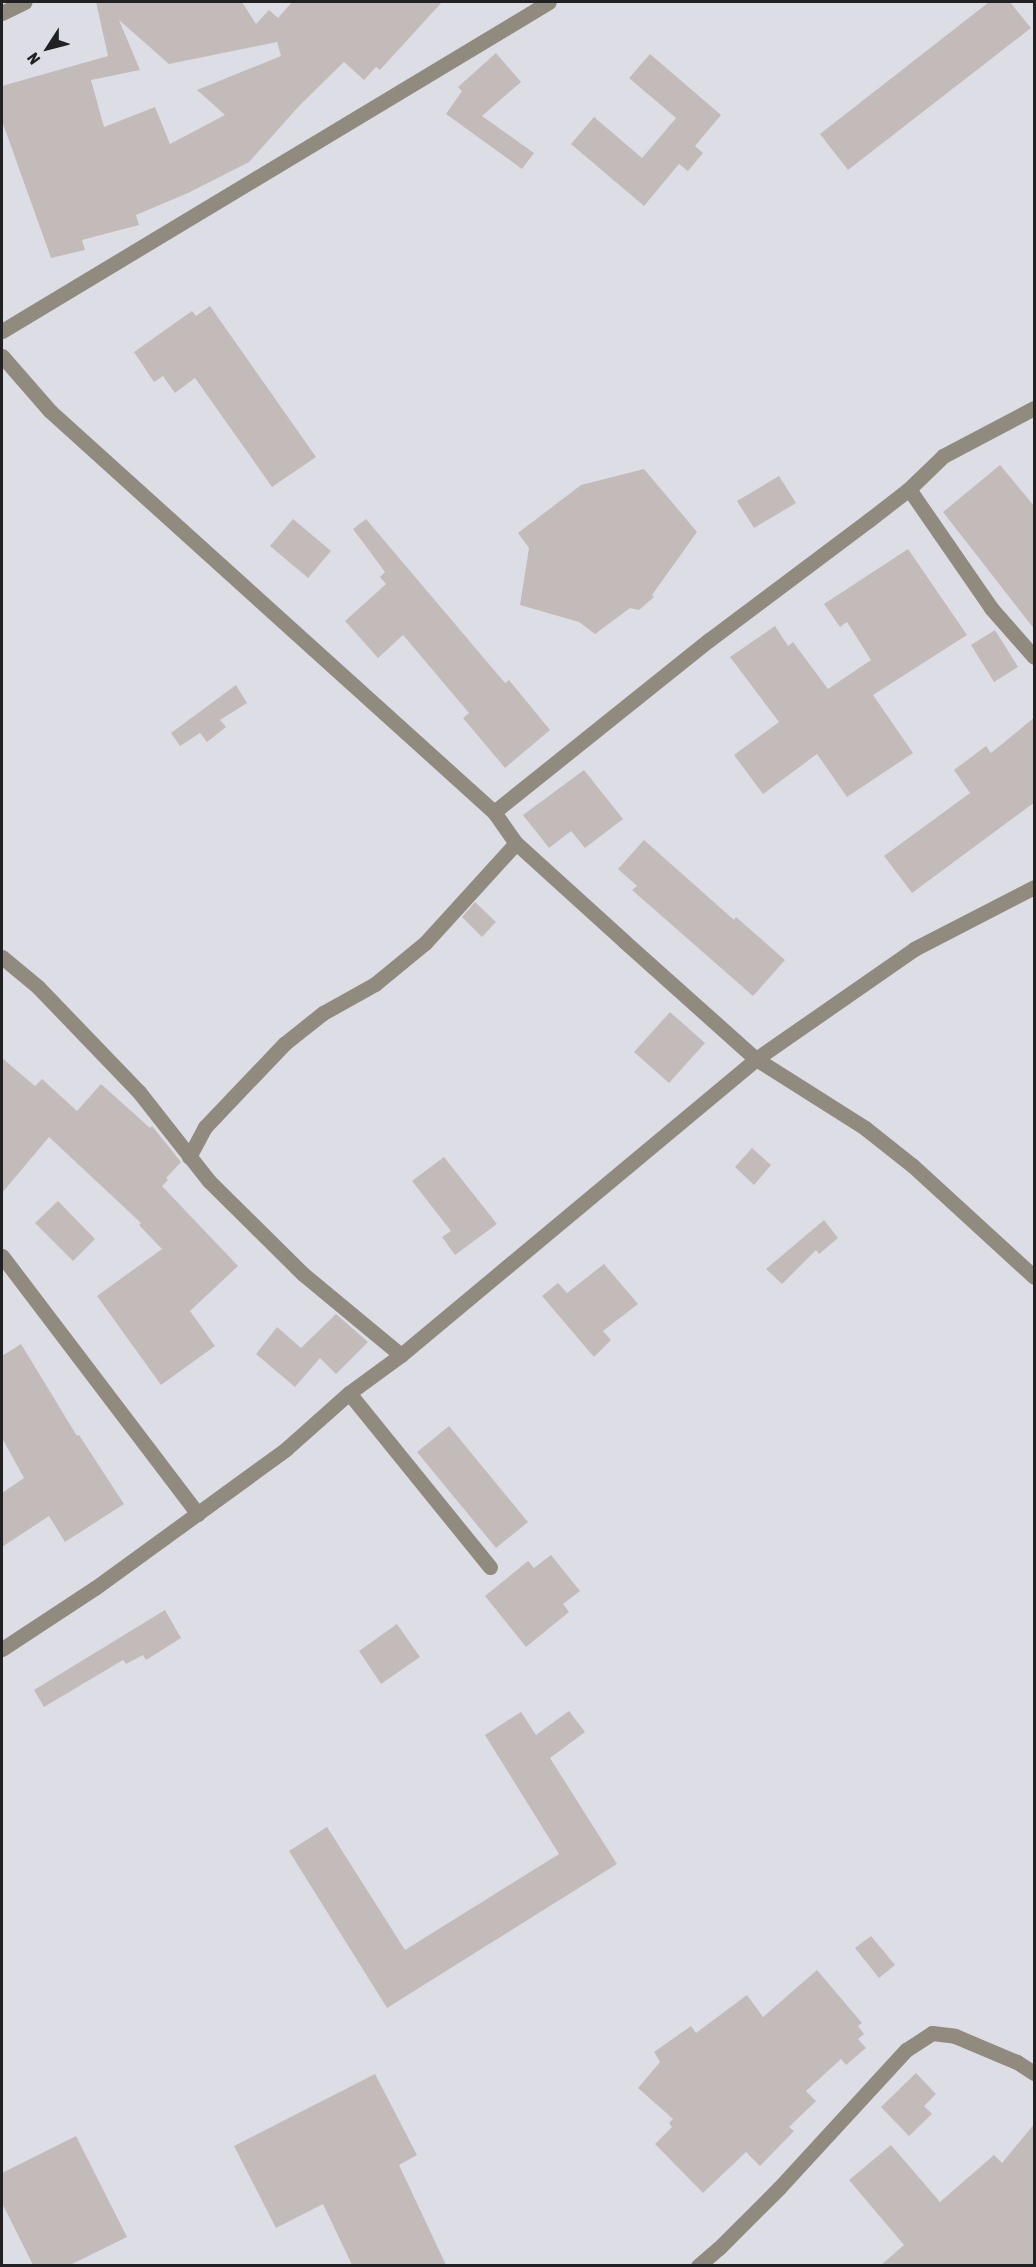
<!DOCTYPE html>
<style>
body{margin:0}
#map{position:relative;width:1036px;height:2267px;overflow:hidden;background:#dddee5;font-family:"Asap Condensed",sans-serif}
div>[style]{position:absolute}
[style*='--x']{left:calc(var(--x)*1px);top:calc(var(--y)*1px);width:calc(var(--w)*1px);rotate:calc(var(--a)*1deg)}
.building>*{inset:0;background:#c3bbb9}
.minor>*{height:15px;margin:-7.5px;padding:0 7.5px;transform-origin:7.5px;border-radius:7.5px;background:#918a7f}
span{translate:-50% -50%;white-space:nowrap;text-align:center;line-height:1.15;-webkit-text-stroke:4.5px #dddee5;paint-order:stroke}
.frame{position:absolute;inset:0;border:3px solid #212124;pointer-events:none}
.north{position:absolute;left:18px;top:18px;width:60px;height:60px;-webkit-text-stroke:4px #dddee5;paint-order:stroke;rotate:234deg;font-size:16px;font-weight:700;line-height:24px;text-align:center;color:#212124}
.north::after{content:'';display:block;margin:auto;width:21px;height:27px;background:#212124;clip-path:polygon(50% 0,100% 100%,50% 72%,0 100%)}
</style>
<div id="map">
<div class="building">
<i style="clip-path:polygon(evenodd,96px 2px,242px 2px,256px 24px,269px 10px,278px 18px,292px 2px,442px 2px,380px 70px,376px 67px,364px 80px,344px 62px,299px 106px,249px 162px,188px 193px,136px 215px,139px 225px,82px 240px,85px 250px,51px 258px,2px 121px,2px 86px,108px 56px,96px 2px,119px 20px,169px 64px,277px 42px,281px 56px,197px 90px,225px 115px,170px 144px,155px 107px,104px 127px,91px 80px,140px 70px,119px 20px)"></i>
<i style="clip-path:polygon(989px 2px,1010px 2px,1031px 28px,848px 170px,820px 134px)"></i>
<i style="clip-path:polygon(496px 53px,521px 82px,482px 116px,534px 153px,522px 169px,446px 114px,462px 91px,458px 87px)"></i>
<i style="clip-path:polygon(650px 54px,721px 115px,695px 146px,703px 153px,688px 171px,679px 164px,644px 206px,571px 144px,594px 117px,642px 158px,676px 118px,629px 78px)"></i>
<i style="clip-path:polygon(210px 306px,316px 457px,272px 487px,195px 378px,175px 393px,163px 376px,154px 382px,134px 352px,192px 311px,196px 316px)"></i>
<i style="clip-path:polygon(1000px 465px,1035px 507px,1035px 630px,943px 512px)"></i>
<i style="clip-path:polygon(644px 469px,697px 532px,652px 595px,654px 597px,639px 610px,630px 608px,595px 634px,579px 622px,520px 605px,529px 548px,518px 533px,581px 485px)"></i>
<i style="clip-path:polygon(779px 476px,796px 503px,754px 528px,737px 501px)"></i>
<i style="clip-path:polygon(293px 519px,331px 551px,308px 578px,270px 546px)"></i>
<i style="clip-path:polygon(366px 519px,505px 683px,509px 680px,550px 730px,505px 768px,463px 718px,469px 713px,403px 635px,378px 658px,345px 621px,386px 584px,380px 577px,385px 572px,353px 529px)"></i>
<i style="clip-path:polygon(908px 549px,967px 635px,873px 695px,913px 753px,847px 797px,817px 754px,763px 794px,734px 755px,779px 722px,730px 657px,775px 626px,788px 646px,793px 642px,828px 689px,871px 660px,847px 622px,840px 627px,824px 604px)"></i>
<i style="clip-path:polygon(995px 630px,1018px 667px,994px 682px,971px 645px)"></i>
<i style="clip-path:polygon(236px 685px,247px 703px,220px 720px,226px 727px,207px 742px,200px 733px,180px 746px,171px 733px)"></i>
<i style="clip-path:polygon(1035px 717px,1035px 802px,912px 893px,884px 856px,970px 793px,954px 770px,986px 746px,991px 753px)"></i>
<i style="clip-path:polygon(584px 770px,623px 819px,585px 848px,571px 831px,549px 848px,523px 815px)"></i>
<i style="clip-path:polygon(644px 840px,734px 920px,736px 917px,785px 960px,753px 996px,632px 890px,637px 886px,618px 869px)"></i>
<i style="clip-path:polygon(475px 902px,496px 922px,482px 937px,462px 917px)"></i>
<i style="clip-path:polygon(670px 1012px,705px 1043px,669px 1083px,634px 1052px)"></i>
<i style="clip-path:polygon(2px 1058px,35px 1086px,42px 1079px,77px 1111px,101px 1084px,150px 1128px,152px 1126px,181px 1162px,166px 1178px,168px 1180px,162px 1186px,238px 1266px,190px 1311px,215px 1346px,161px 1385px,97px 1296px,162px 1249px,139px 1225px,141px 1223px,49px 1137px,2px 1193px)"></i>
<i style="clip-path:polygon(752px 1148px,771px 1165px,754px 1185px,735px 1167px)"></i>
<i style="clip-path:polygon(444px 1157px,497px 1224px,455px 1255px,442px 1237px,451px 1231px,412px 1181px)"></i>
<i style="clip-path:polygon(58px 1201px,95px 1239px,73px 1261px,35px 1223px)"></i>
<i style="clip-path:polygon(824px 1220px,838px 1238px,819px 1254px,816px 1250px,782px 1284px,766px 1269px)"></i>
<i style="clip-path:polygon(604px 1264px,638px 1304px,603px 1331px,611px 1340px,594px 1357px,542px 1296px,558px 1283px,567px 1293px)"></i>
<i style="clip-path:polygon(336px 1314px,368px 1342px,336px 1374px,320px 1358px,295px 1387px,256px 1354px,277px 1327px,301px 1348px)"></i>
<i style="clip-path:polygon(21px 1344px,77px 1436px,79px 1435px,124px 1504px,65px 1542px,49px 1516px,2px 1547px,2px 1493px,24px 1478px,2px 1438px,2px 1356px)"></i>
<i style="clip-path:polygon(449px 1426px,528px 1522px,496px 1548px,417px 1452px)"></i>
<i style="clip-path:polygon(551px 1555px,580px 1591px,563px 1604px,569px 1612px,526px 1647px,485px 1596px,528px 1561px,534px 1568px)"></i>
<i style="clip-path:polygon(165px 1610px,181px 1638px,146px 1660px,143px 1655px,126px 1664px,123px 1660px,44px 1707px,34px 1690px)"></i>
<i style="clip-path:polygon(397px 1624px,420px 1657px,381px 1684px,359px 1651px)"></i>
<i style="clip-path:polygon(569px 1711px,585px 1732px,550px 1758px,617px 1864px,387px 2008px,289px 1851px,327px 1827px,405px 1950px,559px 1854px,485px 1735px,521px 1712px,536px 1735px)"></i>
<i style="clip-path:polygon(871px 1936px,895px 1965px,879px 1978px,855px 1948px)"></i>
<i style="clip-path:polygon(817px 1970px,862px 2023px,858px 2026px,864px 2034px,858px 2039px,866px 2048px,846px 2065px,841px 2059px,806px 2091px,816px 2101px,789px 2127px,794px 2131px,760px 2166px,746px 2152px,703px 2193px,655px 2144px,672px 2127px,669px 2123px,673px 2119px,638px 2088px,660px 2062px,654px 2052px,691px 2026px,696px 2033px,747px 1995px,763px 2017px)"></i>
<i style="clip-path:polygon(916px 2073px,936px 2094px,924px 2106px,932px 2114px,909px 2136px,881px 2107px)"></i>
<i style="clip-path:polygon(375px 2074px,417px 2155px,399px 2165px,446px 2265px,352px 2265px,323px 2204px,276px 2228px,234px 2146px)"></i>
<i style="clip-path:polygon(1035px 2123px,1035px 2265px,881px 2265px,904px 2245px,849px 2180px,891px 2145px,940px 2202px,994px 2155px,1002px 2163px)"></i>
<i style="clip-path:polygon(76px 2136px,127px 2237px,70px 2265px,33px 2265px,2px 2203px,2px 2173px)"></i>
</div>
<div class="minor">
<i style="--x:2;--y:13;--w:25;--a:-26"></i>
<i style="--x:2;--y:331;--w:638;--a:-31.03"></i>
<i style="--x:2;--y:356;--w:73;--a:48.9"></i>
<i style="--x:50;--y:411;--w:598;--a:42.09"></i>
<i style="--x:494;--y:812;--w:38;--a:55"></i>
<i style="--x:516;--y:843;--w:147;--a:42.2"></i>
<i style="--x:625;--y:942;--w:176;--a:41.8"></i>
<i style="--x:756;--y:1059;--w:129;--a:32.3"></i>
<i style="--x:865;--y:1128;--w:61;--a:38.4"></i>
<i style="--x:913;--y:1166;--w:164;--a:42.5"></i>
<i style="--x:909;--y:489;--w:145;--a:55.4"></i>
<i style="--x:991;--y:608;--w:65;--a:48.7"></i>
<i style="--x:494;--y:812;--w:275;--a:-38.7"></i>
<i style="--x:709;--y:640;--w:200;--a:-36.9"></i>
<i style="--x:869;--y:520;--w:51;--a:-37.8"></i>
<i style="--x:909;--y:489;--w:47;--a:-44.1"></i>
<i style="--x:943;--y:456;--w:103;--a:-27.8"></i>
<i style="--x:2;--y:957;--w:47;--a:39.8"></i>
<i style="--x:38;--y:987;--w:146;--a:46.1"></i>
<i style="--x:139;--y:1092;--w:113;--a:51.8"></i>
<i style="--x:209;--y:1181;--w:132;--a:44.7"></i>
<i style="--x:303;--y:1274;--w:127;--a:39.6"></i>
<i style="--x:189;--y:1157;--w:34;--a:-62"></i>
<i style="--x:205;--y:1127;--w:115;--a:-46.4"></i>
<i style="--x:284;--y:1044;--w:50;--a:-38.5"></i>
<i style="--x:323;--y:1013;--w:60;--a:-29.1"></i>
<i style="--x:375;--y:984;--w:65;--a:-39.4"></i>
<i style="--x:425;--y:943;--w:135;--a:-47.7"></i>
<i style="--x:2;--y:1256;--w:324;--a:52.8"></i>
<i style="--x:349;--y:1393;--w:224;--a:51"></i>
<i style="--x:2;--y:1649;--w:111;--a:-33.3"></i>
<i style="--x:95;--y:1588;--w:236;--a:-36"></i>
<i style="--x:286;--y:1449;--w:84;--a:-41.6"></i>
<i style="--x:349;--y:1393;--w:64;--a:-36.2"></i>
<i style="--x:401;--y:1355;--w:462;--a:-39.8"></i>
<i style="--x:756;--y:1059;--w:193;--a:-34.8"></i>
<i style="--x:914;--y:949;--w:135;--a:-27.3"></i>
<i style="--x:698;--y:2266;--w:28;--a:-41"></i>
<i style="--x:719;--y:2248;--w:85;--a:-45"></i>
<i style="--x:779;--y:2188;--w:188;--a:-47.4"></i>
<i style="--x:906;--y:2050;--w:31;--a:-33"></i>
<i style="--x:932;--y:2033;--w:23;--a:7"></i>
<i style="--x:955;--y:2036;--w:67;--a:22.8"></i>
<i style="--x:1017;--y:2062;--w:20;--a:33"></i>
</div>
<div class="frame"></div>
<div class="north">N</div>
</div>
